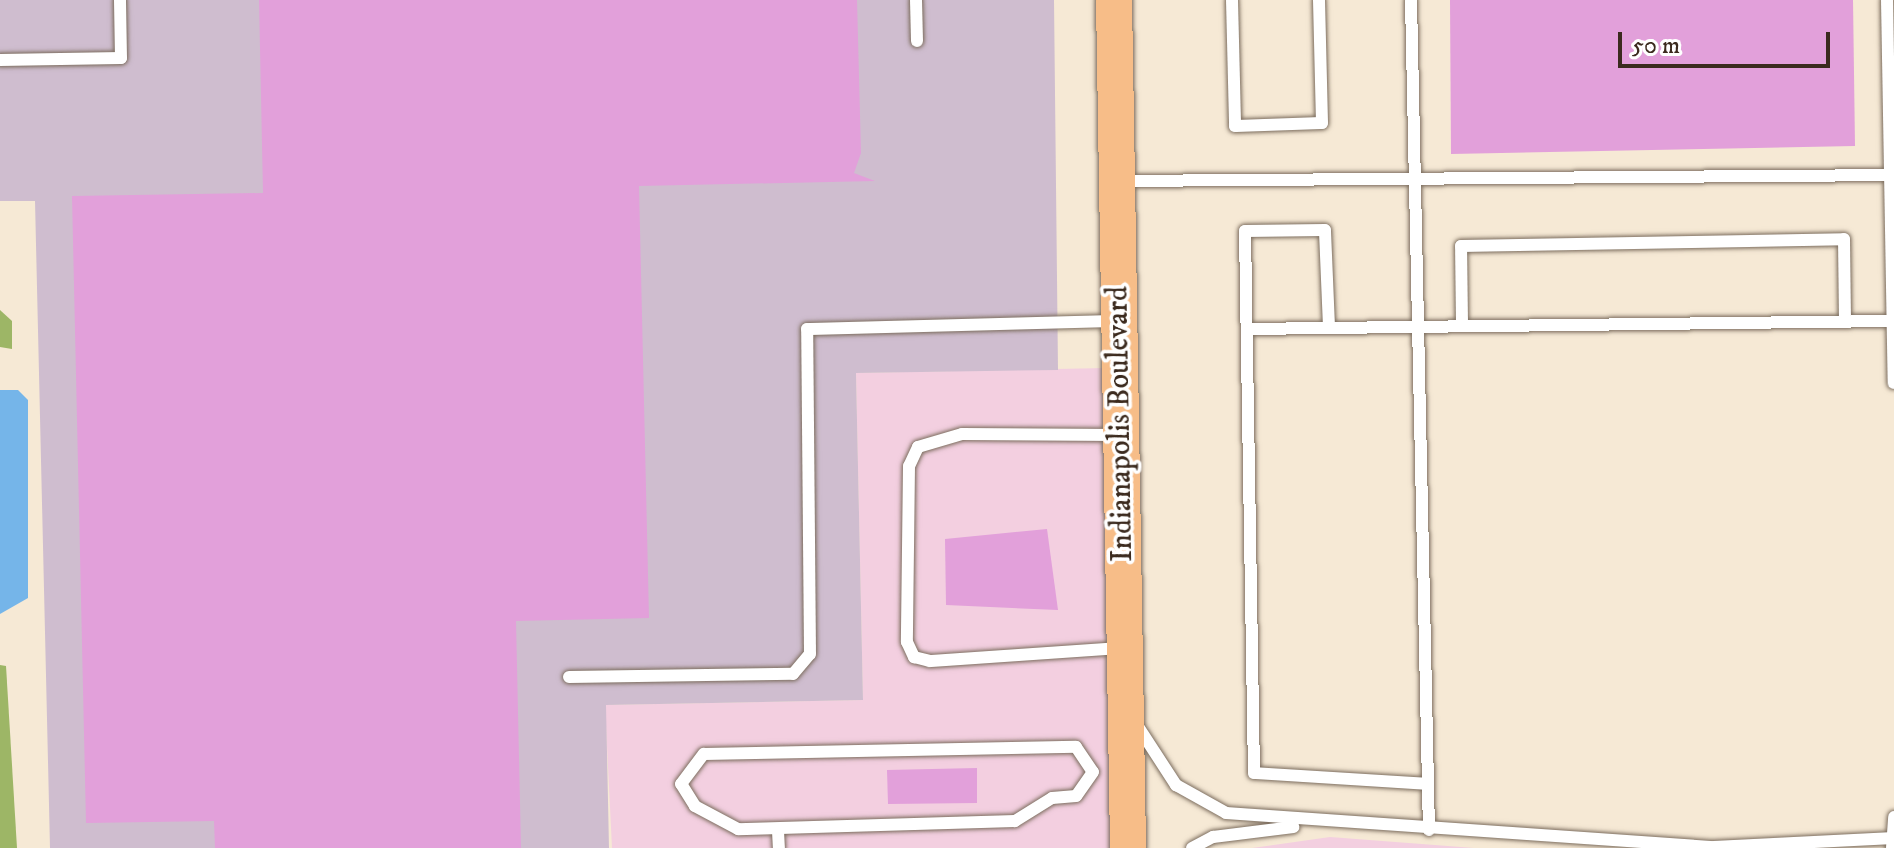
<!DOCTYPE html>
<style>
body{margin:0}
#map{position:relative;width:1894px;height:848px;overflow:hidden;background:#f6e9d5;font-family:"IM FELL DW Pica",serif}
div>[style]{position:absolute}
[style*='--x']{left:calc(var(--x)*1px);top:calc(var(--y)*1px);width:calc(var(--w)*1px);rotate:calc(var(--a)*1deg)}
.built>*{inset:0;background:#f3cfe0}
.industrial>*{inset:0;background:#cfbdcf}
.forest>*{inset:0;background:#9db666}
.water>*{inset:0;background:#75b5e9}
.building>*{inset:0;background:#e2a0da}
.roads{filter:drop-shadow(0 0 2px #7c6d5e) drop-shadow(0 0 2px #7c6d5e)}
.lane>*{height:12px;margin:-6px;padding:0 6px;transform-origin:6px;border-radius:6px;background:#fff}
.primary>*{height:36px;margin:-18px;padding:0 18px;transform-origin:18px;border-radius:18px;background:#f7bd88}
span{translate:-50% -50%;white-space:nowrap;text-align:center;line-height:1.15;-webkit-text-stroke:7px #fff;paint-order:stroke}
.street-label{font-size:30px;color:#3b2a1e}
.scale{position:absolute;left:1618px;top:32px;width:212px;height:36px;box-sizing:border-box;border:4px solid #3b2a1e;border-top:0;padding-left:10px;font-size:24px;line-height:28px;white-space:nowrap;color:#3b2a1e;-webkit-text-stroke:6px #fff;paint-order:stroke}
</style>
<div id="map">
<div class="built">
<i style="clip-path:polygon(1107px 368px,1116px 848px,612px 848px,605px 705px,863px 700px,856px 373px)"></i>
<i style="clip-path:polygon(1330px 837px,1474px 848px,1252px 848px)"></i>
</div>
<div class="industrial">
<i style="clip-path:polygon(0 0,1054px 0,1058px 370px,856px 373px,863px 700px,606px 705px,609px 848px,50px 848px,35px 201px,0 201px)"></i>
</div>
<div class="forest">
<i style="clip-path:polygon(0 310px,12px 321px,12px 349px,0 347px)"></i>
<i style="clip-path:polygon(0 665px,6px 666px,17px 848px,0 848px)"></i>
</div>
<div class="water">
<i style="clip-path:polygon(0 390px,18px 390px,28px 400px,28px 598px,0 614px)"></i>
</div>
<div class="building">
<i style="clip-path:polygon(259px 0,857px 0,861px 153px,854px 173px,875px 181px,639px 186px,649px 618px,516px 621px,521px 848px,215px 848px,214px 821px,86px 823px,72px 196px,263px 193px)"></i>
<i style="clip-path:polygon(1450px 0,1853px 0,1855px 146px,1451px 154px)"></i>
<i style="clip-path:polygon(1047px 529px,1058px 610px,946px 605px,945px 539px)"></i>
<i style="clip-path:polygon(977px 768px,977px 803px,888px 804px,887px 770px)"></i>
</div>
<div class="roads">
<div class="lane">
<i style="--x:916;--y:0;--w:41;--a:88.6"></i>
<i style="--x:1232;--y:0;--w:126;--a:88.6"></i>
<i style="--x:1235;--y:126;--w:87;--a:-2"></i>
<i style="--x:1322;--y:123;--w:123;--a:-91.4"></i>
<i style="--x:1411;--y:0;--w:830;--a:88.76"></i>
<i style="--x:1887;--y:0;--w:383;--a:89"></i>
<i style="--x:0;--y:60;--w:121;--a:-0.9"></i>
<i style="--x:121;--y:58;--w:58;--a:-91"></i>
<i style="--x:1120;--y:181;--w:774;--a:-0.44"></i>
<i style="--x:1462;--y:324;--w:78;--a:-90.7"></i>
<i style="--x:1461;--y:246;--w:383;--a:-1"></i>
<i style="--x:1844;--y:239;--w:82;--a:89.3"></i>
<i style="--x:1329;--y:327;--w:97;--a:-92.4"></i>
<i style="--x:1325;--y:230;--w:80;--a:179.3"></i>
<i style="--x:1245;--y:231;--w:542;--a:89.05"></i>
<i style="--x:1254;--y:773;--w:174;--a:3.6"></i>
<i style="--x:1247;--y:329;--w:646;--a:-0.71"></i>
<i style="--x:1118;--y:435;--w:156;--a:-179.6"></i>
<i style="--x:962;--y:434;--w:46;--a:163.5"></i>
<i style="--x:918;--y:447;--w:21;--a:115"></i>
<i style="--x:909;--y:466;--w:176;--a:90.7"></i>
<i style="--x:907;--y:642;--w:17;--a:65"></i>
<i style="--x:914;--y:657;--w:16;--a:14"></i>
<i style="--x:930;--y:661;--w:192;--a:-3.9"></i>
<i style="--x:569;--y:677;--w:224;--a:-0.8"></i>
<i style="--x:793;--y:674;--w:26;--a:-50"></i>
<i style="--x:810;--y:654;--w:325;--a:-90.5"></i>
<i style="--x:807;--y:329;--w:309;--a:-1.5"></i>
<i style="--x:1137;--y:725;--w:72;--a:57"></i>
<i style="--x:1176;--y:785;--w:57;--a:29.2"></i>
<i style="--x:1226;--y:813;--w:489;--a:4"></i>
<i style="--x:1714;--y:847;--w:180;--a:-2.9"></i>
<i style="--x:1076;--y:747;--w:30;--a:56"></i>
<i style="--x:1093;--y:772;--w:29;--a:125"></i>
<i style="--x:1076;--y:796;--w:24;--a:175"></i>
<i style="--x:1052;--y:798;--w:44;--a:148.1"></i>
<i style="--x:1015;--y:821;--w:277;--a:178.3"></i>
<i style="--x:738;--y:829;--w:49;--a:-151.9"></i>
<i style="--x:695;--y:806;--w:26;--a:-122"></i>
<i style="--x:681;--y:784;--w:38;--a:-53"></i>
<i style="--x:704;--y:754;--w:372;--a:-1.1"></i>
<i style="--x:778;--y:831;--w:17;--a:87"></i>
<i style="--x:1192;--y:848;--w:24;--a:-28"></i>
<i style="--x:1213;--y:837;--w:81;--a:-7.1"></i>
<i style="--x:1892;--y:848;--w:31;--a:-86"></i>
</div>
<div class="primary">
<i style="--x:1114;--y:0;--w:848;--a:89.05"></i>
</div>
</div>
<div class="street-label">
<span style="left:1121px;top:424px;rotate:-91deg">Indianapolis Boulevard</span>
</div>
<div class="scale">50 m</div>
</div>
